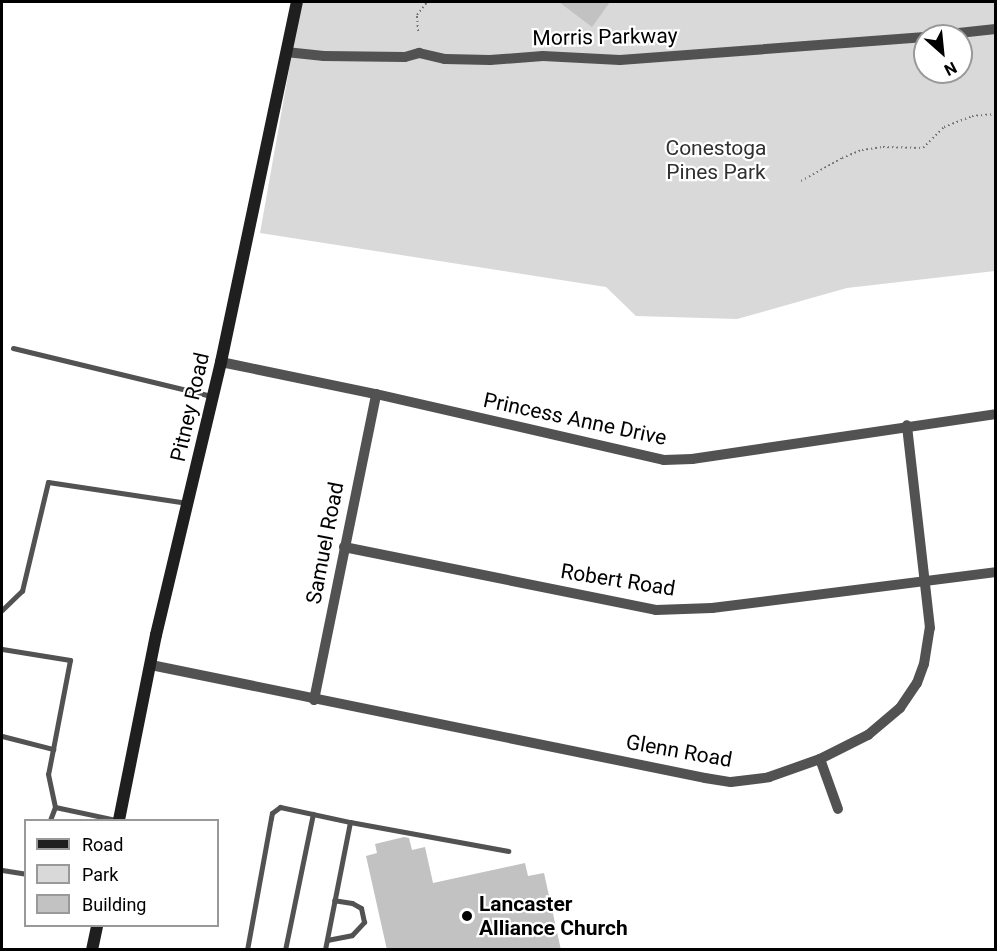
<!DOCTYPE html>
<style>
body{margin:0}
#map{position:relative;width:997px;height:951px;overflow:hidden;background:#fff;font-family:Roboto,sans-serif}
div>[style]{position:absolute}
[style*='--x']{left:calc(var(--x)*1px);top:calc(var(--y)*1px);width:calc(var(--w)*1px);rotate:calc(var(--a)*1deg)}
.green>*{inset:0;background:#d9d9d9}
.building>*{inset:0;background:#c2c2c2}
.path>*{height:2px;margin-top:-1px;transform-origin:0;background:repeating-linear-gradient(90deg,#747474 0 1.5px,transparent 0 4.5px)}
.lane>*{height:5px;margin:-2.5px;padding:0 2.5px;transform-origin:2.5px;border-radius:2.5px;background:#525252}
.street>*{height:10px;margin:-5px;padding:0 5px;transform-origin:5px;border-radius:5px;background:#525252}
.secondary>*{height:12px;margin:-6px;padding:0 6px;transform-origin:6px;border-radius:6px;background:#1f1f1f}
.dots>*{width:16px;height:16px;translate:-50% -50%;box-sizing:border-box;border:3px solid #fff;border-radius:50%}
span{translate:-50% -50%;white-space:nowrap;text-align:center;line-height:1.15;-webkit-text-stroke:4.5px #fff;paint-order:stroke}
.street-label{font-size:21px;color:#000}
.park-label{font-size:21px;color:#303030}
.poi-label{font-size:21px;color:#000;font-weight:700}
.left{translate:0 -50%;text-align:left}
.frame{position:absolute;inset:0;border:3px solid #000;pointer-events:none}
.legend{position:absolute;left:24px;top:819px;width:195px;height:108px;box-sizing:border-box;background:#fff;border:2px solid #999;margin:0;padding:8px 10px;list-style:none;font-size:18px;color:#000}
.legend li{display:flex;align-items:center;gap:12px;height:30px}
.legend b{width:30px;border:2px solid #999}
.north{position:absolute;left:913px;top:24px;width:60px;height:60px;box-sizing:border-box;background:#fff;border:2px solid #999;border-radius:50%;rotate:153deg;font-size:16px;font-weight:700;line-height:24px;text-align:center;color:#000}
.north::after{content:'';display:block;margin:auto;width:21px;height:27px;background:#000;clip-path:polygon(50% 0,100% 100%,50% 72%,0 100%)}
</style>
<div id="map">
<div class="green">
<i style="clip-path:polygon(evenodd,301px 2px,995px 2px,995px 271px,847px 288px,737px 319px,636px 316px,606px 287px,260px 233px,301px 2px,925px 36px,961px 36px,961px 72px,925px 72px,925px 36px)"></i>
</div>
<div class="building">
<i style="clip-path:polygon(559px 2px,610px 2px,592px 27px)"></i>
<i style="clip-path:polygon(404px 837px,409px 838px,412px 850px,425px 847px,433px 883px,525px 863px,528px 876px,544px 873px,561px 950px,387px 950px,366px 856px,377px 853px,375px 844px)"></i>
</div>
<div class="path">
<i style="--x:418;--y:31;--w:16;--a:-94"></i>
<i style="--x:417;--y:15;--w:16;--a:-52"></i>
<i style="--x:801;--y:181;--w:47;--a:-29.3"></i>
<i style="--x:842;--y:158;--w:22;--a:-22"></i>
<i style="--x:862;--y:150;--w:21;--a:-8"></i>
<i style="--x:883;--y:147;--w:40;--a:1.4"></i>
<i style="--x:923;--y:148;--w:30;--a:-45"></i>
<i style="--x:944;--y:127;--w:30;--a:-21"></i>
<i style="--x:972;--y:116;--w:24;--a:-5"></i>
</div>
<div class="lane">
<i style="--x:13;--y:348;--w:205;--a:13.6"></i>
<i style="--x:2;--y:610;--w:28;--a:-44"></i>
<i style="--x:22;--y:591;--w:112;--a:-76.6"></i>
<i style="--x:48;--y:482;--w:141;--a:8.6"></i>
<i style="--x:2;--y:649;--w:69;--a:9.2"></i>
<i style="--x:70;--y:660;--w:91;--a:100.8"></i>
<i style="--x:2;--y:736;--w:53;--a:14.3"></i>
<i style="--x:53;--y:749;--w:25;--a:101"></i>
<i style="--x:48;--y:774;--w:34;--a:78"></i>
<i style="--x:55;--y:807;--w:14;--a:111"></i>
<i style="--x:55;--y:807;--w:62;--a:12"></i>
<i style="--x:350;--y:822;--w:161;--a:10.4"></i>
<i style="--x:2;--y:870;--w:24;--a:9"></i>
<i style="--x:327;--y:940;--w:25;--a:-11"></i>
<i style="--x:352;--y:935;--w:18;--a:-47"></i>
<i style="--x:364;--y:922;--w:14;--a:-102"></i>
<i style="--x:361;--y:908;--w:10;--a:-151"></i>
<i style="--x:352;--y:903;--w:18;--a:-171"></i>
<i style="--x:181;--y:950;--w:9;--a:0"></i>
<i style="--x:247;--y:950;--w:134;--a:-79.7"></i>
<i style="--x:271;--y:818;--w:5;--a:-79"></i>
<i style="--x:272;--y:813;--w:10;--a:-37"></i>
<i style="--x:280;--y:807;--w:72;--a:12.1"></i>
<i style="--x:350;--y:822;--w:130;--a:101.1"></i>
<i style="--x:285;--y:950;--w:139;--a:-78.4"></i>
</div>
<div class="street">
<i style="--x:931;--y:36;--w:65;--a:-6.1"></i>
<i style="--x:286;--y:52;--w:38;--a:6"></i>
<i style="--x:324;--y:56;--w:81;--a:0.7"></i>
<i style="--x:405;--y:57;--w:15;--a:-16"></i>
<i style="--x:419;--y:53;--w:27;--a:13"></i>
<i style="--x:445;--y:59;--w:45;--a:1.3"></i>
<i style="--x:490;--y:60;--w:53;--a:-4.3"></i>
<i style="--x:543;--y:56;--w:77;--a:3"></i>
<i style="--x:620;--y:60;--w:306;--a:-4.3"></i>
<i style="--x:221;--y:362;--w:158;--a:11.7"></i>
<i style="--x:376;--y:394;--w:295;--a:12.9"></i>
<i style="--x:664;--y:460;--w:28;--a:-2"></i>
<i style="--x:692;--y:459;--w:307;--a:-8.4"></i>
<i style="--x:344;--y:547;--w:318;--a:11.4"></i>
<i style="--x:656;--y:610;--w:56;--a:-2"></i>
<i style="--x:712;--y:608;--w:286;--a:-7.2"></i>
<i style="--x:151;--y:665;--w:565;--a:11.53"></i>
<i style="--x:705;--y:778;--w:26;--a:9"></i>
<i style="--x:731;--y:782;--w:38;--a:-7"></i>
<i style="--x:769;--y:777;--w:54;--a:-19.4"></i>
<i style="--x:820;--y:759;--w:54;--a:-26.6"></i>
<i style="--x:868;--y:735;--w:42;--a:-40.2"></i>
<i style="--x:900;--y:708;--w:30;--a:-56"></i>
<i style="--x:917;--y:683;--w:20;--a:-70"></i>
<i style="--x:924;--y:664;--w:36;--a:-81"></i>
<i style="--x:930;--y:628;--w:204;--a:-96.5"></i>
<i style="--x:314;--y:700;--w:312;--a:-78.5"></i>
<i style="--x:820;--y:759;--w:53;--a:70.2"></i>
</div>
<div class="secondary">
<i style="--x:119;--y:820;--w:189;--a:-78.7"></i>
<i style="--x:156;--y:635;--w:281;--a:-76.6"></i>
<i style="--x:221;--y:362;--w:368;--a:-78.1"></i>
<i style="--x:92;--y:950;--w:25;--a:-78"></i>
</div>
<div class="dots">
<i style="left:467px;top:916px;background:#000"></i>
</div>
<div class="street-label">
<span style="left:605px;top:37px;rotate:-1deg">Morris Parkway</span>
<span style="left:190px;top:407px;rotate:-77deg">Pitney Road</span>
<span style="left:575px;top:419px;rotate:12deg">Princess Anne Drive</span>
<span style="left:325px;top:543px;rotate:-79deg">Samuel Road</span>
<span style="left:618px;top:580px;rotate:9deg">Robert Road</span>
<span style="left:679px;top:751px;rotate:10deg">Glenn Road</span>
</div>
<div class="park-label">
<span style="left:716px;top:160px">Conestoga<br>Pines Park</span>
</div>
<div class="poi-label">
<span class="left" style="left:479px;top:916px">Lancaster<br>Alliance Church</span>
</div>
<div class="frame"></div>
<ul class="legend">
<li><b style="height:8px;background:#1f1f1f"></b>Road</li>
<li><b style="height:16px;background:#d9d9d9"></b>Park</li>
<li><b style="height:16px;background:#c2c2c2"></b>Building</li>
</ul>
<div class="north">N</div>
</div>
